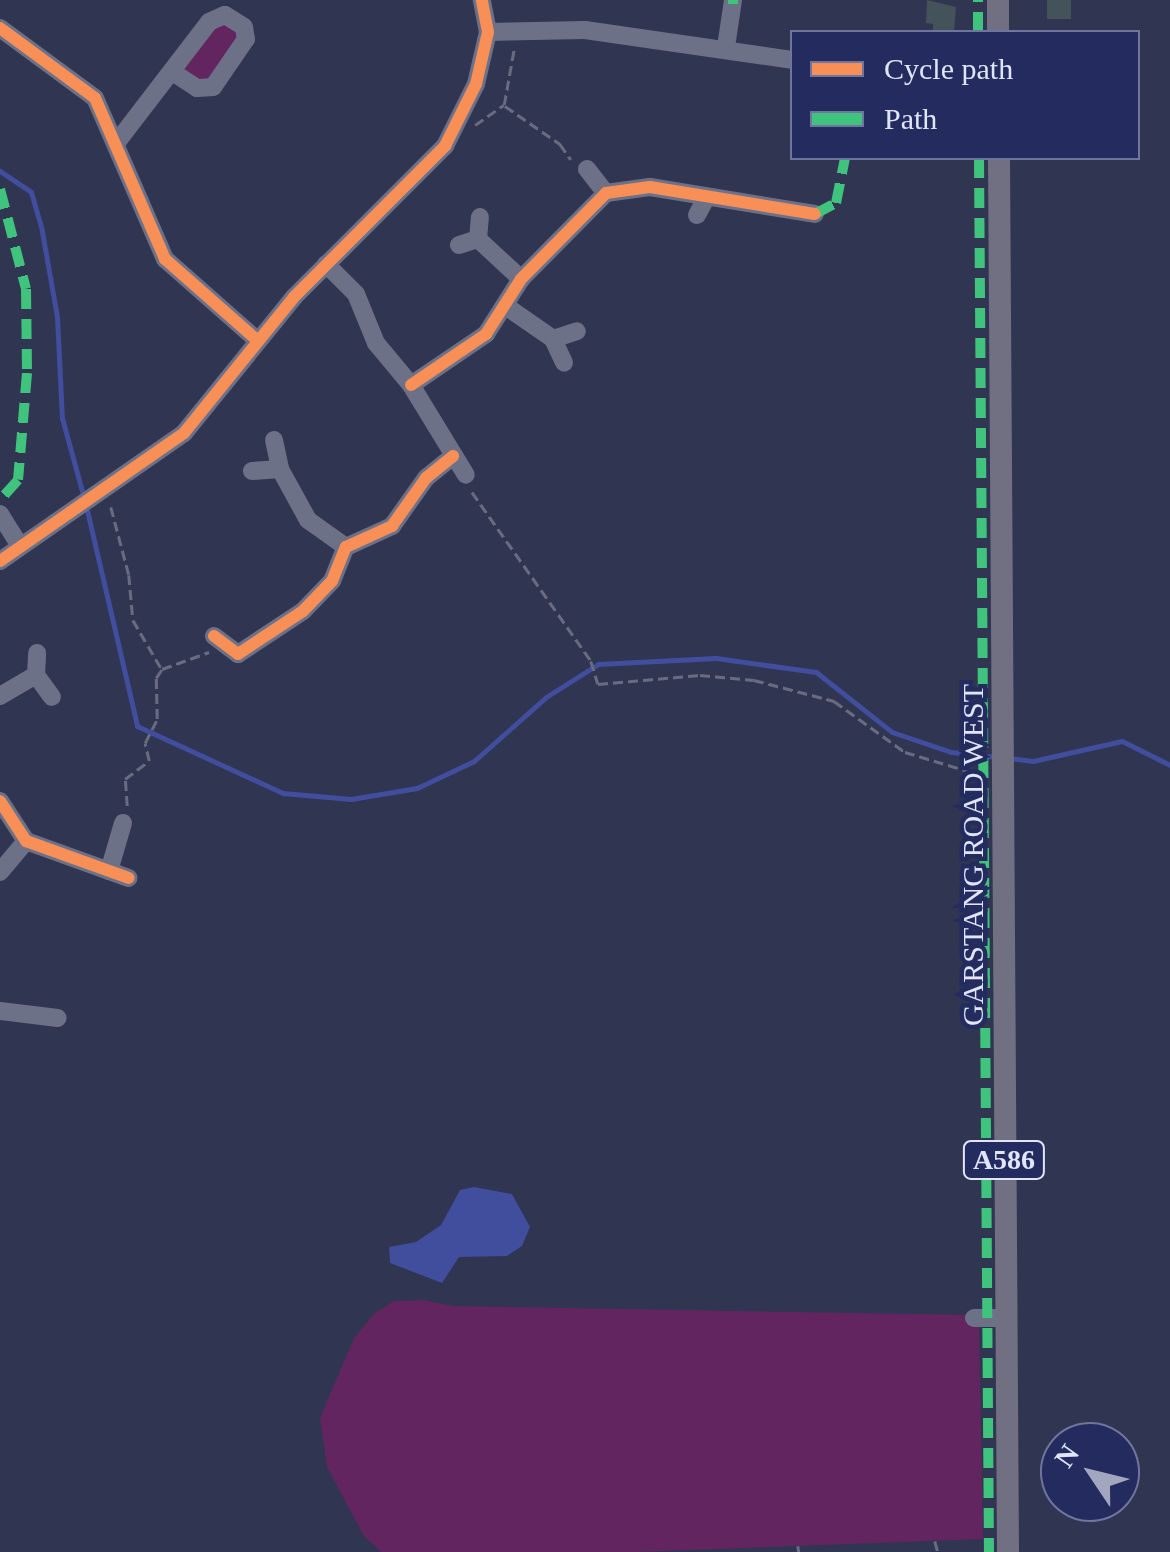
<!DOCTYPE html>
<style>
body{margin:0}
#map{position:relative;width:1170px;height:1552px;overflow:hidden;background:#303552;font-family:Georgia,serif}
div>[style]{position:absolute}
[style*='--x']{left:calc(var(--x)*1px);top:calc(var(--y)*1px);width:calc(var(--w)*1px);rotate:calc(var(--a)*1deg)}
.green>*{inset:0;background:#63255f}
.water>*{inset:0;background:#414d9d}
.stream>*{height:5px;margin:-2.5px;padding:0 2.5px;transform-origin:2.5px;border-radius:2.5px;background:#414d9d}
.building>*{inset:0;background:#445259}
.path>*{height:2.5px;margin-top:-1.25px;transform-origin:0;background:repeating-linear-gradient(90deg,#676c81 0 10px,transparent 0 15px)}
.minor>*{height:18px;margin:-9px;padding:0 9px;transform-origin:9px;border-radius:9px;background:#6c7188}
.major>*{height:22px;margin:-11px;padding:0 11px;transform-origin:11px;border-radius:11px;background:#717082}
.quiet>*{height:10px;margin-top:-5px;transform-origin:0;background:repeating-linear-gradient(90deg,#40c37c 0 20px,transparent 0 30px)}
.cycleway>*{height:12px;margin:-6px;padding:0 6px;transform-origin:6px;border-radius:6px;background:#f78f57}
span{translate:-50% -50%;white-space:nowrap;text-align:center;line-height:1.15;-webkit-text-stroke:9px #232b5f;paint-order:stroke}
.shield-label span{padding:2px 8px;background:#232b5f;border:2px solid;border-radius:8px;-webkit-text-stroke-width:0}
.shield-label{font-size:28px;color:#e0e5f9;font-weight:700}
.street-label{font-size:30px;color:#e0e5f9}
.legend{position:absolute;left:790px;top:30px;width:350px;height:130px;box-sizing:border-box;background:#232b5f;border:2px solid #6f759d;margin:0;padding:12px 18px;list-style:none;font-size:30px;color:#e0e5f9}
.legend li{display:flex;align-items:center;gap:20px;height:50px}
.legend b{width:50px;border:2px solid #6f759d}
.north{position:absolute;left:1040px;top:1422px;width:100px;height:100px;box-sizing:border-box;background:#232b5f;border:2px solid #6f759d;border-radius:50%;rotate:305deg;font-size:28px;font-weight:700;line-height:40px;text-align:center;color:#e0e5f9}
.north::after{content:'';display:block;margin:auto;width:35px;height:45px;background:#a2a7bf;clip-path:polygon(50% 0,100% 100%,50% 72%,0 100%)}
</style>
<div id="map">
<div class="green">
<i style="clip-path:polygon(209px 22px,244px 27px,213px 87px,174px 73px)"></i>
<i style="clip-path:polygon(423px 1300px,453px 1306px,970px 1315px,979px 1324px,983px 1539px,635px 1552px,381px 1552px,364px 1536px,327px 1467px,320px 1418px,354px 1338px,374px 1314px,394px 1301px)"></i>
</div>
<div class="water">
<i style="clip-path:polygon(474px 1187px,512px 1194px,530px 1227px,522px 1246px,507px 1256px,459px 1257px,442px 1283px,390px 1263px,389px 1247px,416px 1242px,441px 1225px,460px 1190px)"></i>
</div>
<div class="stream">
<i style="--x:0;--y:171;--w:37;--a:34"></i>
<i style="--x:31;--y:192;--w:35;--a:74"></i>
<i style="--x:41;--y:226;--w:92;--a:80"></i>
<i style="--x:57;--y:317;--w:101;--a:87.2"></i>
<i style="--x:62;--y:418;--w:80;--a:74.7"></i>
<i style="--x:86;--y:506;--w:226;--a:76.9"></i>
<i style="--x:137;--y:726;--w:161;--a:24.7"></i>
<i style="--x:283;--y:793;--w:68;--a:5"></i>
<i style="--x:351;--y:799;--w:67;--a:-9.5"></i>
<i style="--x:417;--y:788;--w:63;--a:-25.3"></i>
<i style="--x:474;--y:761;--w:96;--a:-41.6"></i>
<i style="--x:546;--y:697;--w:62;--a:-32.4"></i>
<i style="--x:598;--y:664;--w:118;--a:-2.9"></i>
<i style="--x:716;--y:658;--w:101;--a:8"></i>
<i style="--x:816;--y:672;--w:97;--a:38.3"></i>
<i style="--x:892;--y:732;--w:62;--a:18.7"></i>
<i style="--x:951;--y:752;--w:47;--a:6.1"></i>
<i style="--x:1009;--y:758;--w:24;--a:7"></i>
<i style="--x:1033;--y:761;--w:91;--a:-12.7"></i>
<i style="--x:1122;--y:741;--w:54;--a:26.6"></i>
</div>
<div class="building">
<i style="clip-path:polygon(927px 0,956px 7px,954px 32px,933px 32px,933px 24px,926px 23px)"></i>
<i style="clip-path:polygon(1047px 0,1071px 0,1071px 19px,1047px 19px)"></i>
</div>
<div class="path">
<i style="--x:505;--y:106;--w:67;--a:34.6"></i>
<i style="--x:560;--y:144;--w:19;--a:55"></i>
<i style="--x:475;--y:125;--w:35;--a:-35"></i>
<i style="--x:504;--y:105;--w:57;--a:-79.9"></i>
<i style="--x:472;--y:492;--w:207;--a:54.8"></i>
<i style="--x:591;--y:661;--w:24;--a:73"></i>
<i style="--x:598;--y:684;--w:102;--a:-5"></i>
<i style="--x:700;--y:675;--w:54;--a:5.3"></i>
<i style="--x:754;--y:680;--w:83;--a:14.7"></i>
<i style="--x:834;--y:701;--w:87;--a:35.7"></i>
<i style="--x:905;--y:752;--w:79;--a:16.8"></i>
<i style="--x:111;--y:507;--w:70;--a:75.2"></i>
<i style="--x:129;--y:575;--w:45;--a:84.9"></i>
<i style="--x:133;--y:620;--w:56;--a:59.7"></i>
<i style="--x:127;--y:806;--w:27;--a:-94"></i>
<i style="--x:125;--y:779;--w:30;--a:-37"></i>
<i style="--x:149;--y:761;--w:18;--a:-103"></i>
<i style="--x:145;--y:743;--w:27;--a:-63"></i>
<i style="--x:157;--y:719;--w:41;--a:-91.4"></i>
<i style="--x:156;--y:678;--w:11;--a:-56"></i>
<i style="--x:162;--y:669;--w:50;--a:-19.9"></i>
<i style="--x:935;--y:1541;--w:11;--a:75"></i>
<i style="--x:798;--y:1546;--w:6;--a:81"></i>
</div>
<div class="minor">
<i style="--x:0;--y:28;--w:118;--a:36.4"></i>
<i style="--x:95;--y:98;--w:176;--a:66.5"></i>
<i style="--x:165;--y:259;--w:123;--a:41.4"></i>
<i style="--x:488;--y:32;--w:97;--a:-1.2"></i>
<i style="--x:585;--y:30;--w:209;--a:8.2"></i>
<i style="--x:726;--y:47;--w:48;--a:-81.5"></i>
<i style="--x:117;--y:142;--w:151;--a:-52.5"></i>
<i style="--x:209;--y:22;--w:17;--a:-24"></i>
<i style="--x:225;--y:15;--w:22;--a:32"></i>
<i style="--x:244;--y:27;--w:12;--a:81"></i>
<i style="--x:246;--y:39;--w:58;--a:124.5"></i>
<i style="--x:213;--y:87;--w:16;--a:176"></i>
<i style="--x:197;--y:88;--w:27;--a:-147"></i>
<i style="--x:587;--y:169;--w:31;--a:52"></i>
<i style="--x:697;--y:215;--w:21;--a:-62"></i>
<i style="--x:478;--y:239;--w:22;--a:-85"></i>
<i style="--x:459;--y:245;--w:20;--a:-18"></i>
<i style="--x:478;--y:239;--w:59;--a:42.9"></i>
<i style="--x:326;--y:264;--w:42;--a:45"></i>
<i style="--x:356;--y:294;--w:53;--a:67.8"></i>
<i style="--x:376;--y:343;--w:55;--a:50.2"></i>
<i style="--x:411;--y:385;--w:105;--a:58.6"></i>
<i style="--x:507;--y:307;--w:56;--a:34.8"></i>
<i style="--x:553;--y:339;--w:26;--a:65"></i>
<i style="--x:553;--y:339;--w:25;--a:-18"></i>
<i style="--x:411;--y:385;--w:91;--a:-34.2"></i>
<i style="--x:486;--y:334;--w:65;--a:-57.5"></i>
<i style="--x:521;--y:279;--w:121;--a:-45.3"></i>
<i style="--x:606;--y:193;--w:44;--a:-7.8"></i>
<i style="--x:650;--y:187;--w:167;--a:9.3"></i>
<i style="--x:274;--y:440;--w:30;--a:78"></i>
<i style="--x:280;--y:469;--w:58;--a:61.2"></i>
<i style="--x:308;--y:520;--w:47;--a:35.4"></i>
<i style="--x:252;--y:471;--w:28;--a:-4"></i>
<i style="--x:0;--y:514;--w:38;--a:58"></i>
<i style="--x:0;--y:561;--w:224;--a:-34.8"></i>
<i style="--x:184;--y:433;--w:175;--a:-51"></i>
<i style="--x:294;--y:297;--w:214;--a:-45"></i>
<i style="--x:445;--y:146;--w:69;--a:-63.4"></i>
<i style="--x:476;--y:84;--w:53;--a:-77"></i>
<i style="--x:488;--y:32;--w:33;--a:-101"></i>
<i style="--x:214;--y:636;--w:30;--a:37"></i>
<i style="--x:238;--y:654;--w:78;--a:-33.5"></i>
<i style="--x:303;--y:611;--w:42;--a:-46"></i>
<i style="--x:332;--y:581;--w:37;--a:-68"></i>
<i style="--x:346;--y:547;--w:51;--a:-24.5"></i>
<i style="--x:392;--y:526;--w:59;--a:-54.7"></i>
<i style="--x:426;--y:478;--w:35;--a:-39"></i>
<i style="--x:36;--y:675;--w:22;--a:-87"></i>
<i style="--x:0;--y:696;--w:42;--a:-30.3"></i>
<i style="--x:36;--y:675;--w:27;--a:54"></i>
<i style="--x:0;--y:801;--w:48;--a:57"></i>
<i style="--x:26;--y:841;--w:109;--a:19.8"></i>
<i style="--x:109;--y:871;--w:50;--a:-73.7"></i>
<i style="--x:0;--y:872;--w:40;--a:-50"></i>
<i style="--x:0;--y:1011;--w:58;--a:6.9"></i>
<i style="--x:974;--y:1318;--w:31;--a:0"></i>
</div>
<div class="major">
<i style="--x:998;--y:0;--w:32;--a:90"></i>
<i style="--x:999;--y:158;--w:1394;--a:89.63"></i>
</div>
<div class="quiet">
<i style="--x:733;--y:4;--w:4;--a:-90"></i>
<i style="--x:978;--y:32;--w:32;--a:-90"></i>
<i style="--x:979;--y:158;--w:1394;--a:89.59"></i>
<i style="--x:0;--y:189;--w:103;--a:75.4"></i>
<i style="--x:26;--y:289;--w:84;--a:89.3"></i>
<i style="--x:27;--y:373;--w:107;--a:94.8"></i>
<i style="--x:18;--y:480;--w:27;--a:132"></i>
<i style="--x:815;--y:214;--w:24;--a:-28"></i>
<i style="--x:836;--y:203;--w:46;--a:-78.7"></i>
</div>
<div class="cycleway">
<i style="--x:0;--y:28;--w:118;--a:36.4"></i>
<i style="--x:95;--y:98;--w:176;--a:66.5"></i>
<i style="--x:165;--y:259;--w:123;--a:41.4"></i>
<i style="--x:411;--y:385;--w:91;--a:-34.2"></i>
<i style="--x:486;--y:334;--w:65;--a:-57.5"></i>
<i style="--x:521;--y:279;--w:121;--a:-45.3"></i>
<i style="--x:606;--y:193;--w:44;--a:-7.8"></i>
<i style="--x:650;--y:187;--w:167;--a:9.3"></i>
<i style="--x:0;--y:561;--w:224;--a:-34.8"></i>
<i style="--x:184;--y:433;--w:175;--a:-51"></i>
<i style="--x:294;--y:297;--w:214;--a:-45"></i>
<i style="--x:445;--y:146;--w:69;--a:-63.4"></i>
<i style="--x:476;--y:84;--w:53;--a:-77"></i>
<i style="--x:488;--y:32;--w:33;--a:-101"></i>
<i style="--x:214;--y:636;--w:30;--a:37"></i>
<i style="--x:238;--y:654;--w:78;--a:-33.5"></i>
<i style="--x:303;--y:611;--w:42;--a:-46"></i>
<i style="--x:332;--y:581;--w:37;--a:-68"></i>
<i style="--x:346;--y:547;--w:51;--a:-24.5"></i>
<i style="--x:392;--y:526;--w:59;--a:-54.7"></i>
<i style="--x:426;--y:478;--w:35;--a:-39"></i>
<i style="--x:0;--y:801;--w:48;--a:57"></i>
<i style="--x:26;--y:841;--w:109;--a:19.8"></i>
</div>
<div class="shield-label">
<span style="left:1004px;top:1160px">A586</span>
</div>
<div class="street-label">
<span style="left:973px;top:855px;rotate:-90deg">GARSTANG ROAD WEST</span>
</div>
<ul class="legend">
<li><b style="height:12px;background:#f78f57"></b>Cycle path</li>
<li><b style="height:12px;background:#40c37c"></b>Path</li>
</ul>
<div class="north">N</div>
</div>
